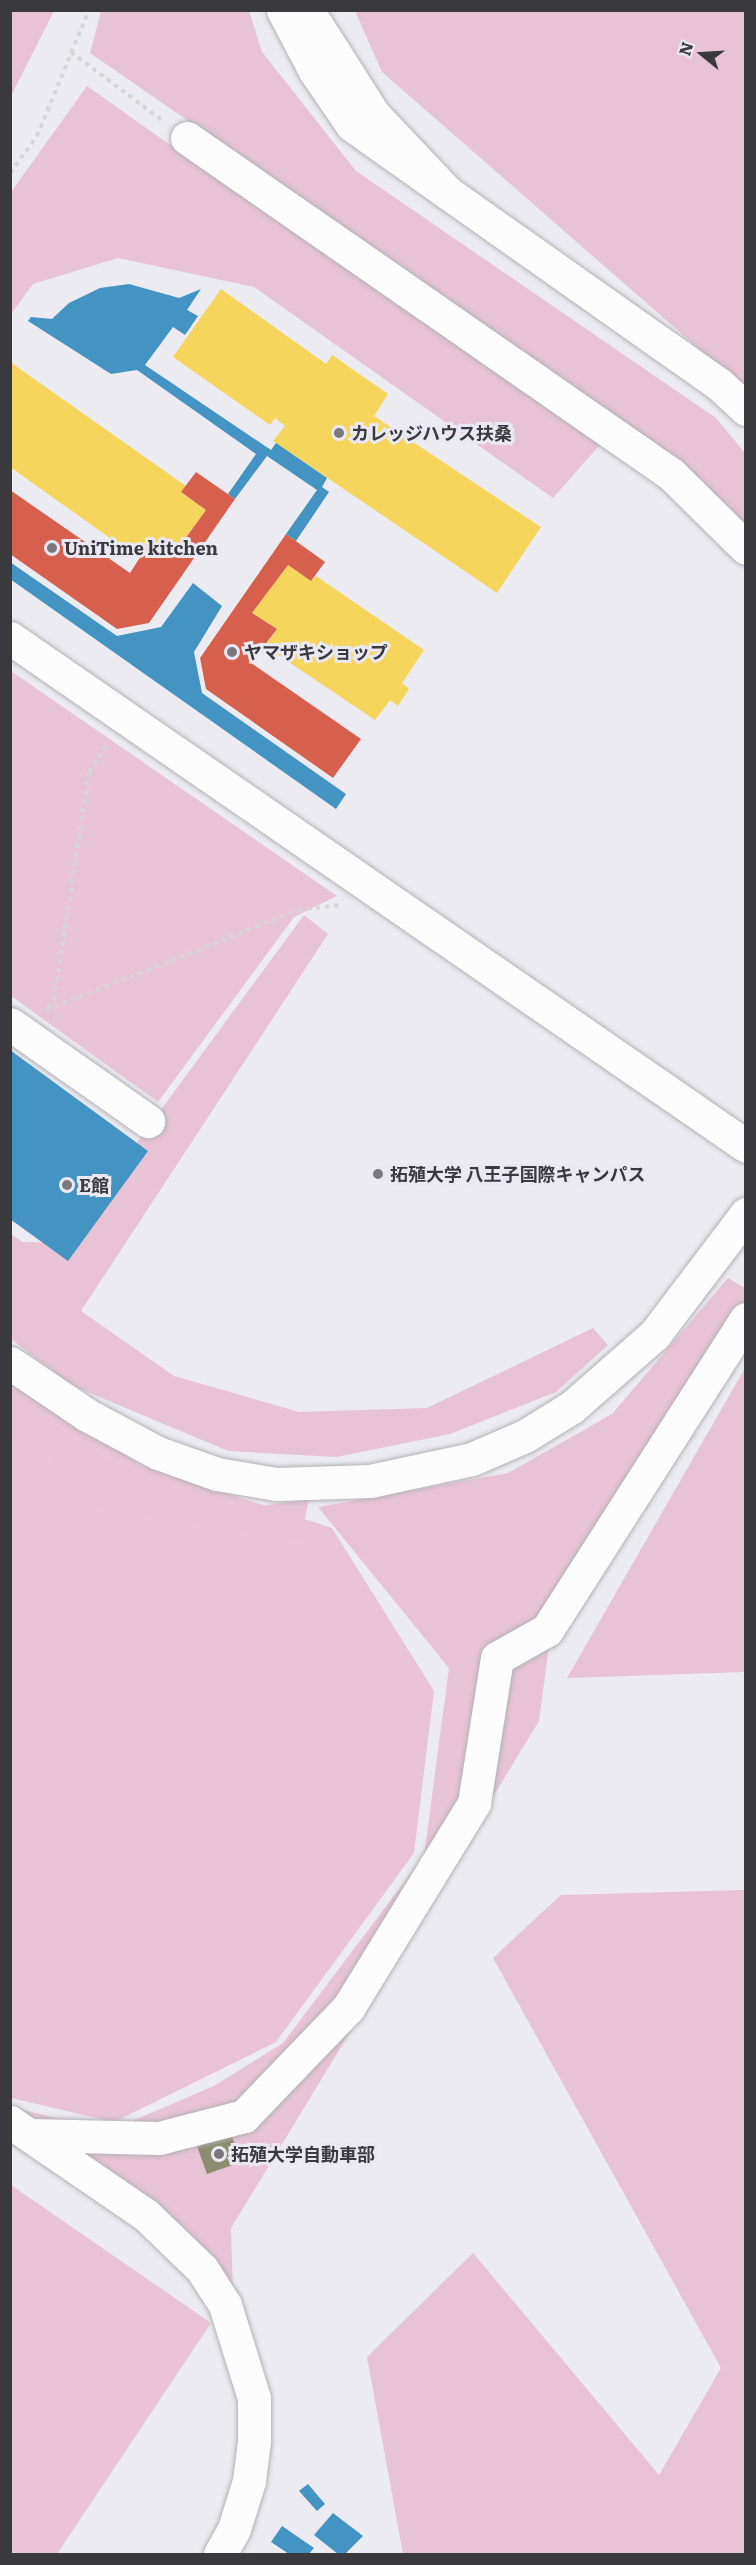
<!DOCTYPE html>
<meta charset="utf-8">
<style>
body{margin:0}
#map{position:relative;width:756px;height:2565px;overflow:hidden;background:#ecebf1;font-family:Literata,"Noto Sans JP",serif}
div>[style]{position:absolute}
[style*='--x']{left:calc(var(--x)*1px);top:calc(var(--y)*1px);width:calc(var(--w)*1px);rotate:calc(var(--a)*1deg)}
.green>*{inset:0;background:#e8c4d6}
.forest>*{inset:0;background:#e7c3d5}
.homes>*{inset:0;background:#f6d55c}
.shops>*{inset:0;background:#d6604d}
.schools>*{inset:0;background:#4393c3}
.industry>*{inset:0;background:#8c8c6e}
.path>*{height:4px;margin-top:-2px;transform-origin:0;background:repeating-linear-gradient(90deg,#d6d6d8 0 4.5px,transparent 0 9px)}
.roads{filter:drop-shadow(0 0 2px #b2b1b6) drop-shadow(0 0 2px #b2b1b6)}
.minor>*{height:33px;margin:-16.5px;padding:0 16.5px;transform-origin:16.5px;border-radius:16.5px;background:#fcfcfd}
.dots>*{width:16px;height:16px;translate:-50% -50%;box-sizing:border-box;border:3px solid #eae9f3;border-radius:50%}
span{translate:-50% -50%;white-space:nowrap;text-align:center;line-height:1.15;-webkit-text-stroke:6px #eae9f3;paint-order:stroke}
.poi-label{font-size:18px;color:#3a3a3e;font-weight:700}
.left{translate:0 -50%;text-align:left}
.frame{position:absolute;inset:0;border:12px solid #3a3a3e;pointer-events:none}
.north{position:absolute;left:672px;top:24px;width:60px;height:60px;-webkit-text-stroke:4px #eae9f3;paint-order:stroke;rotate:288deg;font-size:16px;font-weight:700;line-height:24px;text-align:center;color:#3a3a3e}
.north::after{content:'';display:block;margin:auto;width:21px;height:27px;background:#3a3a3e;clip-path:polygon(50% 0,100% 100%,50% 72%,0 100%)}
</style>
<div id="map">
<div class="green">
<i style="clip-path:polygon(11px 671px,337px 896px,294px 917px,158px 1102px,11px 996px)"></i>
<i style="clip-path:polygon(10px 1380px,141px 1465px,332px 1528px,434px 1691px,414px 1853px,276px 2042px,114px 2122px,11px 2098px)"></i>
<i style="clip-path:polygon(11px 2185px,211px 2323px,57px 2554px,11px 2554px)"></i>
</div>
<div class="forest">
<i style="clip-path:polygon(11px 10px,54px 11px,11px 96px,10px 11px)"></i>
<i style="clip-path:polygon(101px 11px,249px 11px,262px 52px,356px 171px,716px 418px,745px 453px,745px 530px,730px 507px,612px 414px,90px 53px)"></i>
<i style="clip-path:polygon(355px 11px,745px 11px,745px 389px,382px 72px)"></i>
<i style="clip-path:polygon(87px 86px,300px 237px,606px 438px,553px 498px,254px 287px,118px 258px,33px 284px,11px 314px,11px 192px)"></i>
<i style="clip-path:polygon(304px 915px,328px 934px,81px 1311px,174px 1376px,299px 1412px,427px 1408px,593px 1328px,608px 1345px,556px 1392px,450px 1434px,336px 1457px,228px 1451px,71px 1385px,11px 1339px,10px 1234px,23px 1242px,63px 1243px)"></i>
<i style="clip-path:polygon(728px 1278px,745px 1288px,745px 1327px,555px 1600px,539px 1721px,231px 2228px,233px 2295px,23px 2110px,109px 2131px,214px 2086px,283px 2043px,424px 1856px,449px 1668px,318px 1507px,508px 1473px,612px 1414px)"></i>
<i style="clip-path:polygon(745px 1368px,745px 1672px,567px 1678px)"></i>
<i style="clip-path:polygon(11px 1392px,103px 1460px,254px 1507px,309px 1499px,301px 1540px,86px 1504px,40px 1441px,11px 1439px)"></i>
<i style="clip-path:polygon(745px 1890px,745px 2554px,403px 2554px,367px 2357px,473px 2253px,659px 2475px,721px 2368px,493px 1958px,561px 1895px)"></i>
</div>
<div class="homes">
<i style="clip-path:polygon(221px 289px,326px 364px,332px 355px,388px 394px,374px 416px,541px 527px,497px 593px,273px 441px,285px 426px,275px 418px,270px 425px,173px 357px)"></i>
<i style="clip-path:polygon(10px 362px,186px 486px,181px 492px,206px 510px,172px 557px,150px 542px,138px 558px,10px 467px)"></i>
<i style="clip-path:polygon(288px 565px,311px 581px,316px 576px,424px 650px,402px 683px,409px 689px,398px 706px,390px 700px,375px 720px,265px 646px,277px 629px,252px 613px)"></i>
</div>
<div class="shops">
<i style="clip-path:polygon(196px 472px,235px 499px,149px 623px,117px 629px,10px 554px,10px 490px,130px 573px,150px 542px,172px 557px,206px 510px,181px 492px)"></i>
<i style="clip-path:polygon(286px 534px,325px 562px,311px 581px,288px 565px,252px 613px,277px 629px,251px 663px,361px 739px,333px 778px,206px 689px,200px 658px)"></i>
</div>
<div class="schools">
<i style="clip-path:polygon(129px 284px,179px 298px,201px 289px,187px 310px,198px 316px,185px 335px,173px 327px,145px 365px,271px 450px,276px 443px,327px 478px,322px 487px,329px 492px,296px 541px,286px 534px,317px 490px,267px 456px,235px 499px,228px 494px,256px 454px,137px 370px,111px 374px,28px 321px,31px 317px,52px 319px,69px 303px,100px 288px)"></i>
<i style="clip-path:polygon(10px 562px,117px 636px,161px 627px,193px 583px,222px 606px,194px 652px,202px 693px,346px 794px,336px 809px,10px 579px)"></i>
<i style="clip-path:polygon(10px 1050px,148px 1151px,68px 1261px,10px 1219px)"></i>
<i style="clip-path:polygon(308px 2484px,325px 2504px,317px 2511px,299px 2491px)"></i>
<i style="clip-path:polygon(333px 2513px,363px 2536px,345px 2554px,338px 2554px,314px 2535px)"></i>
<i style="clip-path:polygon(282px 2526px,314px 2548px,309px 2554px,289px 2554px,271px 2542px)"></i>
</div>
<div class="industry">
<i style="clip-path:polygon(231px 2134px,241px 2162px,207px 2174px,197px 2146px)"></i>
</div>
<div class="path">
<i style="--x:71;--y:52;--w:114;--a:36.8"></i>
<i style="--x:10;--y:173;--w:46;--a:-53.9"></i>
<i style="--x:37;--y:136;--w:136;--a:-67.6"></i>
<i style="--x:48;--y:1007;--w:10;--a:-53"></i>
<i style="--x:54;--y:999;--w:230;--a:-81.2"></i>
<i style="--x:89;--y:772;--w:35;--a:-57"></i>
<i style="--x:46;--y:1010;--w:271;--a:-21.6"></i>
<i style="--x:298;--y:910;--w:42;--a:-6.8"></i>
</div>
<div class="roads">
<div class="minor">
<i style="--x:283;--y:10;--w:69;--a:62.3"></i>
<i style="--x:315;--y:71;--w:65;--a:55.6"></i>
<i style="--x:352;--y:125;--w:118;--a:35.3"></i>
<i style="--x:448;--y:193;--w:108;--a:-133.5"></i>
<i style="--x:374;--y:115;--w:125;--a:-122.5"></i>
<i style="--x:187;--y:138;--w:589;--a:34.77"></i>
<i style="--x:671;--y:474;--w:105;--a:44.6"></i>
<i style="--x:448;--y:193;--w:332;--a:35.2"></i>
<i style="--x:719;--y:384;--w:37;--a:43"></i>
<i style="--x:10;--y:638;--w:894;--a:34.61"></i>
<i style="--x:10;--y:1024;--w:169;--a:35.1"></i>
<i style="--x:10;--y:1363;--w:93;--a:34"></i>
<i style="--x:87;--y:1415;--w:81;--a:28.2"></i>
<i style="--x:158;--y:1453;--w:63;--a:19.6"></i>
<i style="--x:217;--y:1474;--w:60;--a:9.6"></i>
<i style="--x:276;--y:1484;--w:94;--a:-1.8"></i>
<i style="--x:370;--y:1481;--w:104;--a:-12.2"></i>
<i style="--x:472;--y:1459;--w:58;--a:-23.5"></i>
<i style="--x:525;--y:1436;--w:55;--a:-31.7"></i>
<i style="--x:572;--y:1407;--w:111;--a:-41.3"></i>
<i style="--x:655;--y:1334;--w:151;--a:-52.8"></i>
<i style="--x:10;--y:2122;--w:165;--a:34.4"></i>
<i style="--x:146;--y:2215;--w:78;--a:44"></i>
<i style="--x:202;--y:2269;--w:43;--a:57.4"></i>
<i style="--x:225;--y:2305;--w:97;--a:72.7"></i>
<i style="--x:254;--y:2398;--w:43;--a:90"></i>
<i style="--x:254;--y:2441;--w:40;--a:97.1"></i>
<i style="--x:249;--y:2481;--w:50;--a:107.4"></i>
<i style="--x:234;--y:2529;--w:29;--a:119"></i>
<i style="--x:30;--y:2135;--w:129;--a:1.3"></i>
<i style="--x:159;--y:2138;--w:88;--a:-14.5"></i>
<i style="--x:244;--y:2116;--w:150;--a:-46.1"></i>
<i style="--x:348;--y:2008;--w:241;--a:-58.4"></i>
<i style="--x:474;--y:1803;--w:147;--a:-81"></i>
<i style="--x:497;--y:1658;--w:57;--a:-29.2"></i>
<i style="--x:547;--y:1630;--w:369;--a:-57.4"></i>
</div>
</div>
<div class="dots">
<i style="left:339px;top:433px;background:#78787d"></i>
<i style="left:52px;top:548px;background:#78787d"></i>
<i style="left:232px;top:652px;background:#78787d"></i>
<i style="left:378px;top:1174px;background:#78787d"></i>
<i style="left:67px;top:1185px;background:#78787d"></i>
<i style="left:219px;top:2154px;background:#78787d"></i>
</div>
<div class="poi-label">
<span class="left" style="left:351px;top:433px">カレッジハウス扶桑</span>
<span class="left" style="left:64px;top:548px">UniTime kitchen</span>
<span class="left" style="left:244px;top:652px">ヤマザキショップ</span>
<span class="left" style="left:390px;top:1174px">拓殖大学 八王子国際キャンパス</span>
<span class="left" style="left:79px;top:1185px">E館</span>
<span class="left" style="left:231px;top:2154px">拓殖大学自動車部</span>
</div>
<div class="frame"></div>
<div class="north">N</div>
</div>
